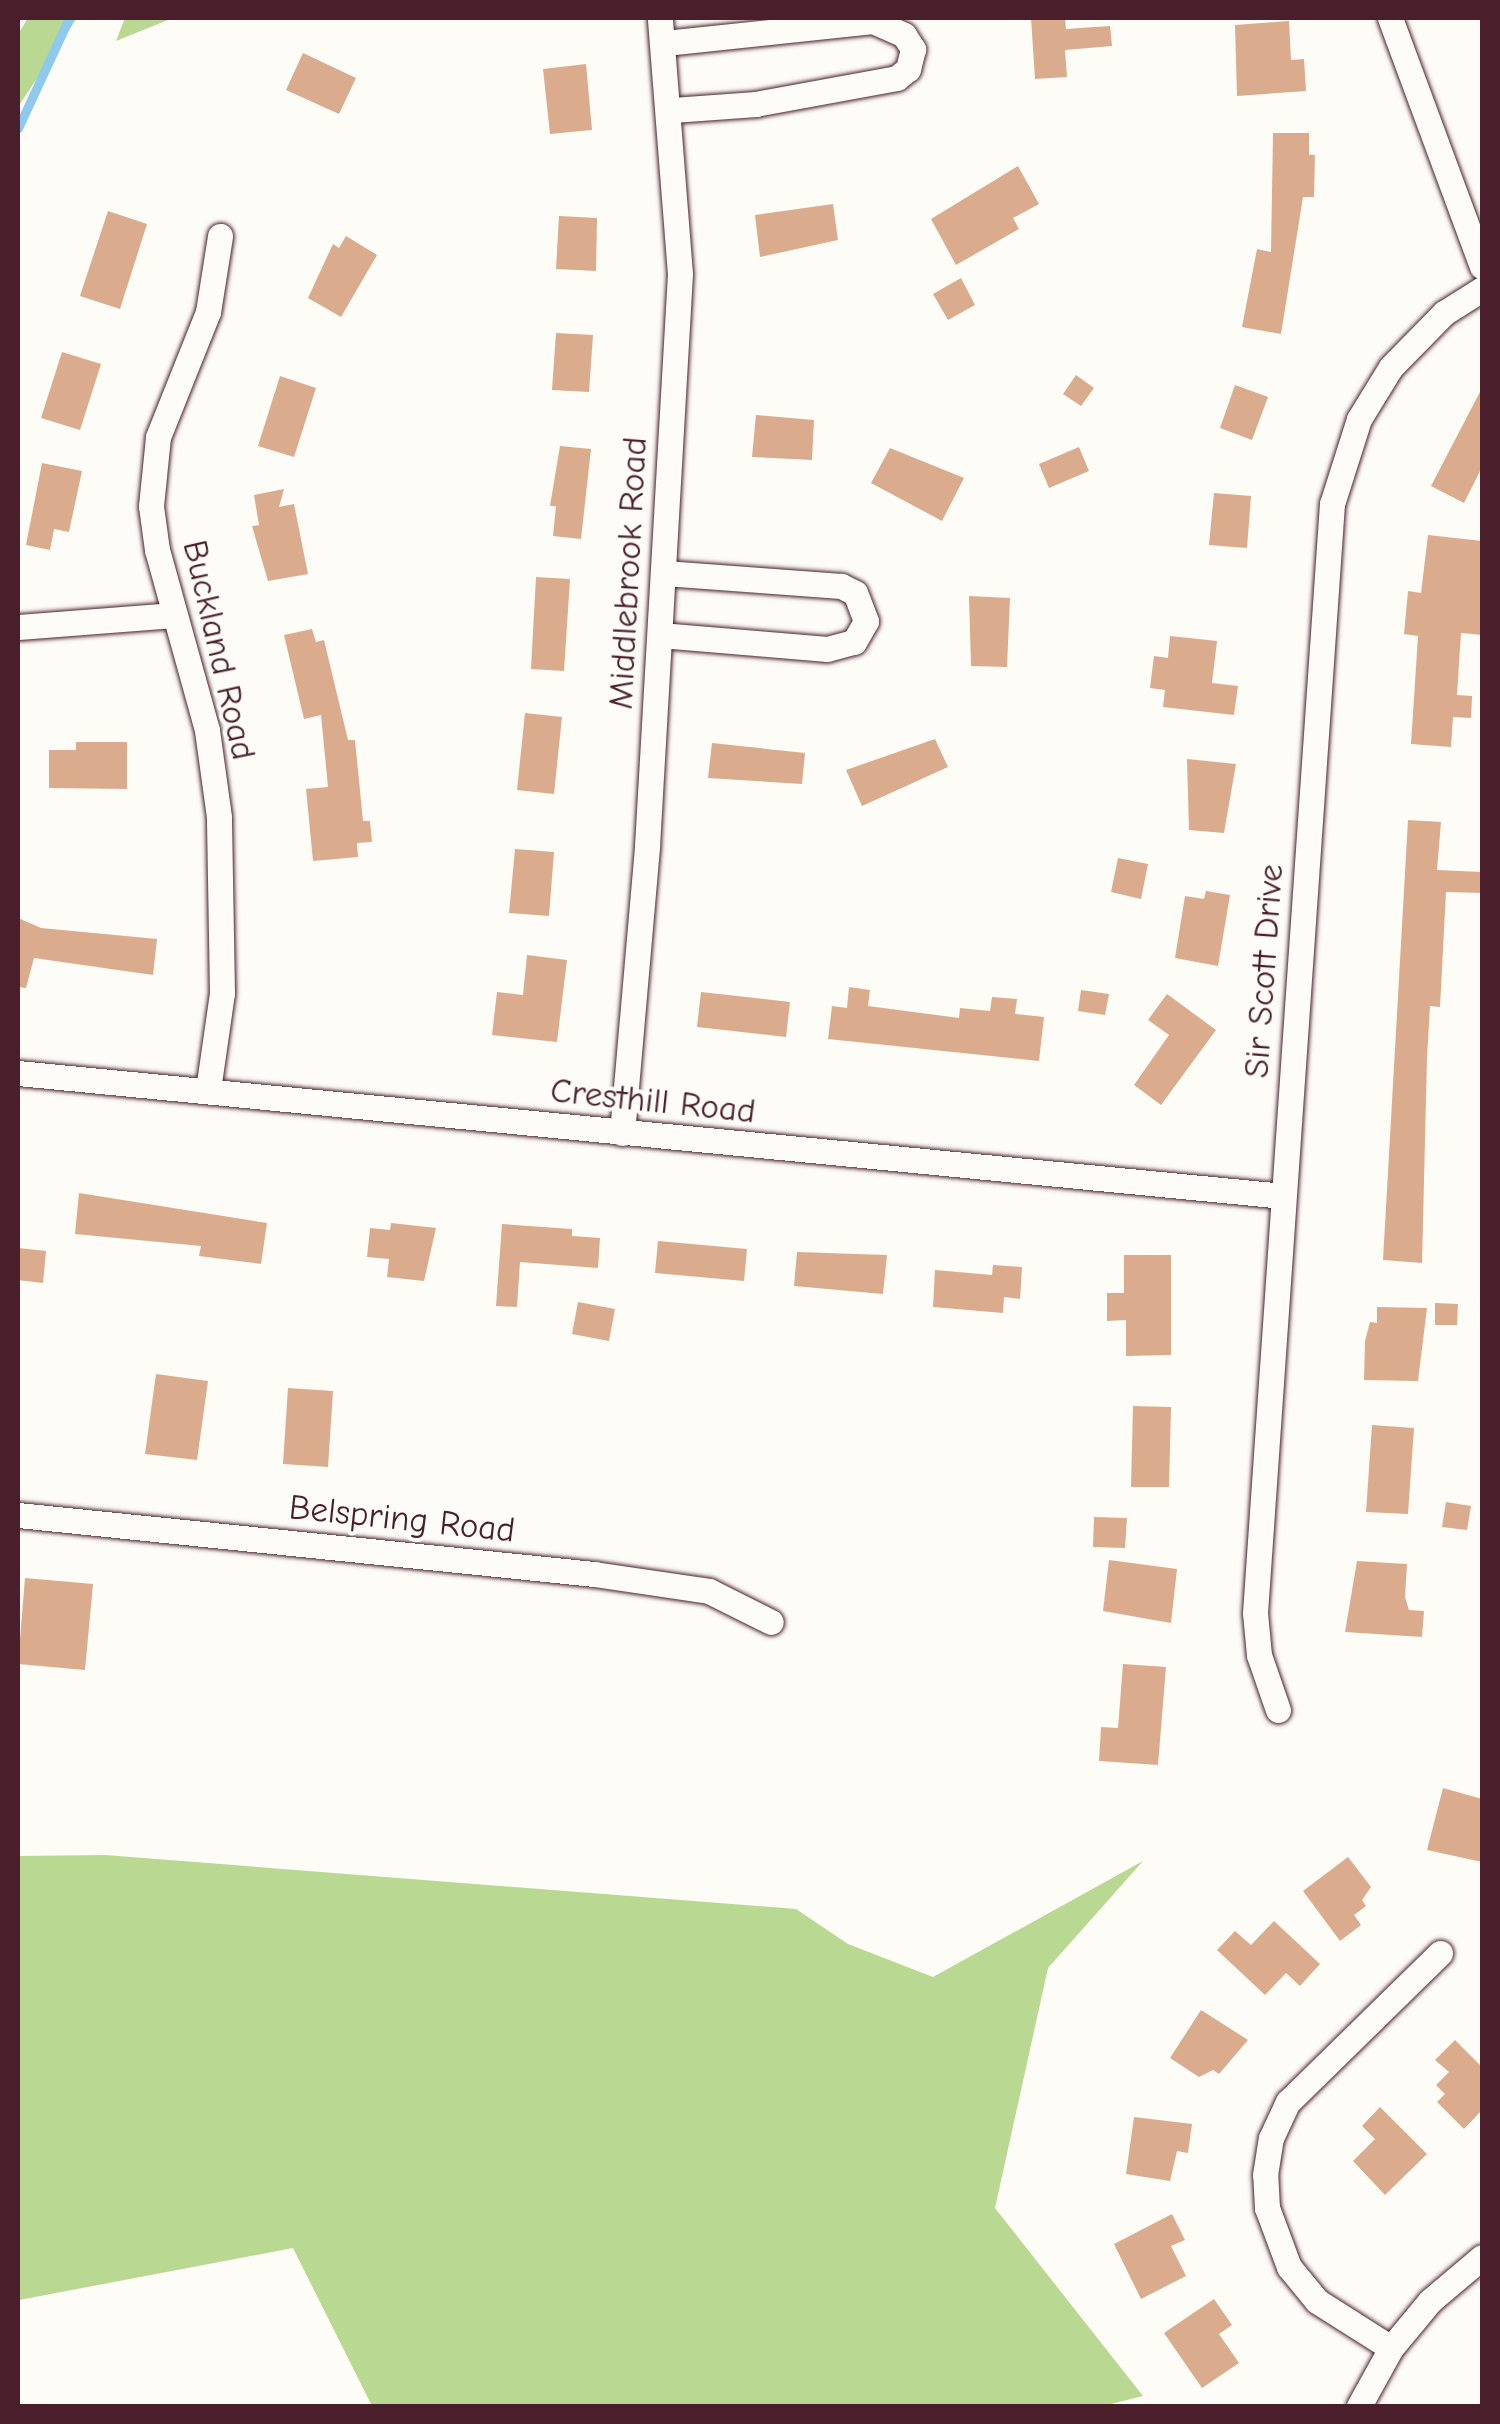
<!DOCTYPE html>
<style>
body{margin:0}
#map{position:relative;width:1500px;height:2424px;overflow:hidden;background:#fdfcf7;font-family:"Comic Neue",sans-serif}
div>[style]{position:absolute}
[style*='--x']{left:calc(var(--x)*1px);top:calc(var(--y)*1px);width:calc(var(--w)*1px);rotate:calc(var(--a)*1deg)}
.green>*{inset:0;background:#b9d891}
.stream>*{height:9px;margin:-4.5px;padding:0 4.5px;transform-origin:4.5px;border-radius:4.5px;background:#8dcaee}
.building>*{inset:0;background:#daab8c}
.roads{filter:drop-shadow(0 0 2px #4a1f2b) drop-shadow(0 0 2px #4a1f2b)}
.minor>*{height:25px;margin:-12.5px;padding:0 12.5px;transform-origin:12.5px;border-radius:12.5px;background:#fdfcf7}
span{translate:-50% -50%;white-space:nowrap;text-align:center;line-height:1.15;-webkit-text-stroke:8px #fdfcf7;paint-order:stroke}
.street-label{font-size:35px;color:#4a1f2b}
.frame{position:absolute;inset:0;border:20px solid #4a1f2b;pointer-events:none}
</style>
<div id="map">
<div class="green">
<i style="clip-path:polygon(28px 18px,77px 18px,18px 107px,18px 34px)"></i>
<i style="clip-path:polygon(125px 18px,173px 18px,116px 41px)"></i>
<i style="clip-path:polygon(105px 1855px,796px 1909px,848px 1944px,933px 1977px,1143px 1861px,1048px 1968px,995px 2208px,1143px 2396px,1103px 2406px,372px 2406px,293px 2248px,19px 2300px,18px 1856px)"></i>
</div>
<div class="stream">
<i style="--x:18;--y:128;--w:121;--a:-65.1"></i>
</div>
<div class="building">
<i style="clip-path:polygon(1031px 18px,1065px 18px,1066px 29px,1110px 26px,1112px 46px,1065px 50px,1067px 77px,1035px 79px)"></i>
<i style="clip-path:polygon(1289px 21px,1291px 60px,1304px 59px,1306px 91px,1237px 96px,1235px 25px)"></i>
<i style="clip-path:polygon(303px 53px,356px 78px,339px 114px,286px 90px)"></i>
<i style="clip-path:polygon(586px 64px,592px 130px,550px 134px,543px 69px)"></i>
<i style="clip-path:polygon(1273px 133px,1309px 133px,1309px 155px,1315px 155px,1314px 197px,1303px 197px,1281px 334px,1242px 327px,1257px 249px,1271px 252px)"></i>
<i style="clip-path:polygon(1018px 166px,1039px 204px,1013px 218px,1019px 229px,956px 265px,931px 219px)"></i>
<i style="clip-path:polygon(833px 204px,838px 240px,760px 257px,755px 215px)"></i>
<i style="clip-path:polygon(108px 211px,147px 224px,120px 309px,80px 296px)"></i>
<i style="clip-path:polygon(559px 216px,597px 218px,596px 271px,556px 269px)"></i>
<i style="clip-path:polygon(346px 236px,377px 255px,341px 317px,308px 298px,333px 244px,339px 248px)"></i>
<i style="clip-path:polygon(961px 278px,975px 305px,948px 320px,933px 294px)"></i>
<i style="clip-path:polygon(556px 333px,593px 335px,589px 392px,552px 390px)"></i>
<i style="clip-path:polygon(62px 352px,101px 364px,80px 430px,41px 418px)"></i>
<i style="clip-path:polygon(1076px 375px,1094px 388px,1081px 406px,1063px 394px)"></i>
<i style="clip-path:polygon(280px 376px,316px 388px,294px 457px,258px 446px)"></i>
<i style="clip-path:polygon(1235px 385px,1268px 397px,1252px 440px,1220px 428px)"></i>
<i style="clip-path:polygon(1482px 388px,1482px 467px,1464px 503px,1431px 486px)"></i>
<i style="clip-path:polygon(756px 415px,814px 420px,812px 460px,752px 457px)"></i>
<i style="clip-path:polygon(560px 446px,591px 449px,581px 539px,553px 536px,556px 506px,550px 506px)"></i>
<i style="clip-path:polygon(1079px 447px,1089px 471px,1049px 488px,1039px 464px)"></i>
<i style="clip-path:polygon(890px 448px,964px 478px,942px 521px,871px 483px)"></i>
<i style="clip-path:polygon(42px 463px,82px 471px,69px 532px,54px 529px,50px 550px,26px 545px)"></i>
<i style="clip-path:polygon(284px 489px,279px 507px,294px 504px,308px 574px,268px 581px,252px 526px,259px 525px,254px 495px)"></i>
<i style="clip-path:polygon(1214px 493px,1251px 496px,1247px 548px,1209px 545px)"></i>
<i style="clip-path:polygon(1428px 535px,1482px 541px,1482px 635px,1461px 633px,1457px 695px,1472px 696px,1471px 718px,1453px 717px,1451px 747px,1411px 744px,1418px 636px,1404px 634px,1408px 591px,1421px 593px)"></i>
<i style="clip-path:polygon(536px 577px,570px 579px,564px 671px,531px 669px)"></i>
<i style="clip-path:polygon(969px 596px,1010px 598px,1007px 667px,971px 666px)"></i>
<i style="clip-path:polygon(312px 629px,316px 642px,324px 640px,348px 740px,355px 740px,363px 821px,370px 821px,372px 842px,357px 843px,358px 857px,313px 861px,306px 789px,328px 787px,321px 715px,304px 719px,284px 635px)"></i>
<i style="clip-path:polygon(1170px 636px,1217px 641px,1212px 683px,1238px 686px,1234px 715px,1163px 707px,1165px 690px,1150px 688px,1154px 656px,1168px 658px)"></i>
<i style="clip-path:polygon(525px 713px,562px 717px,554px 794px,517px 790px)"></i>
<i style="clip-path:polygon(935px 739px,948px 767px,862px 806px,846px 770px)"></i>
<i style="clip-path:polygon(76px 742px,127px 742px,127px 789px,49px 788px,49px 750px,76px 750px)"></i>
<i style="clip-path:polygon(712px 743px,805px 753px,802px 784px,708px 778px)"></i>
<i style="clip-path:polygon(1187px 759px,1236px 764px,1224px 833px,1189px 830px)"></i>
<i style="clip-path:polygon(1408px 820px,1441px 822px,1437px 870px,1482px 872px,1482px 893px,1446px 892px,1440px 1007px,1430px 1006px,1427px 1058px,1422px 1263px,1383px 1260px)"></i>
<i style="clip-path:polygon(515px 849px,554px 852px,549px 916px,509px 913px)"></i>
<i style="clip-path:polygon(1118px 858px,1148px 864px,1141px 899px,1111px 892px)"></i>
<i style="clip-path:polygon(1206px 891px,1230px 895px,1218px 966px,1175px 958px,1185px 896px,1204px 899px)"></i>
<i style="clip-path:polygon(18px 918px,41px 928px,157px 939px,153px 975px,34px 958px,26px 988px,18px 987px)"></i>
<i style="clip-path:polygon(527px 955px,567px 960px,557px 1042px,492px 1035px,497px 992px,523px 995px)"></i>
<i style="clip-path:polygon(849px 987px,870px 990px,868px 1006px,959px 1018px,960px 1008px,990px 1011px,992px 997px,1017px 999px,1015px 1014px,1044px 1017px,1039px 1061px,828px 1039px,832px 1006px,847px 1008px)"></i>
<i style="clip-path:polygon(1081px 990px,1109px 994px,1105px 1015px,1078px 1011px)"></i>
<i style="clip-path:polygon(701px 992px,790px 1002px,786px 1037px,697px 1027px)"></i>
<i style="clip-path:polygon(1167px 994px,1216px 1030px,1161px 1105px,1134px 1085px,1169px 1035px,1148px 1020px)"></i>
<i style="clip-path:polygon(79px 1193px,267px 1223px,261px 1264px,199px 1256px,201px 1246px,75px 1234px)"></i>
<i style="clip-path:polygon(391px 1223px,436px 1228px,424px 1281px,387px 1277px,389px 1259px,367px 1257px,370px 1228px,390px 1230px)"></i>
<i style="clip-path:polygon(502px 1224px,572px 1229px,572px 1236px,600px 1238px,598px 1268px,520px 1262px,517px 1307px,496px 1306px)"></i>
<i style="clip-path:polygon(658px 1241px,747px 1249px,744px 1281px,655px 1273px)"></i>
<i style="clip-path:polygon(18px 1248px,46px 1251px,43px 1283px,18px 1280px)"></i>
<i style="clip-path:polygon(797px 1252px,887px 1255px,883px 1294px,794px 1286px)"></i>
<i style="clip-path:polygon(1124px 1255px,1171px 1255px,1171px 1355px,1126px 1356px,1126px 1320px,1107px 1321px,1107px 1293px,1124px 1293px)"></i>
<i style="clip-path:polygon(993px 1265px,1022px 1267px,1020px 1299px,1004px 1297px,1003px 1313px,933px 1307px,935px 1270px,992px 1275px)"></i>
<i style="clip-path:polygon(578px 1302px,615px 1309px,609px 1341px,572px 1334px)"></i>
<i style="clip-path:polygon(1435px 1303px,1458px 1304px,1457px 1325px,1435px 1325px)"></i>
<i style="clip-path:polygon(1377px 1307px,1427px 1308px,1418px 1381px,1364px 1380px,1365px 1341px,1370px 1322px,1377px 1323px)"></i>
<i style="clip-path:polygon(156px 1374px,208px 1381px,197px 1460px,145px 1454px)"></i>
<i style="clip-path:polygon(288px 1388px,333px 1391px,328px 1467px,283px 1464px)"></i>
<i style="clip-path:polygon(1133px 1406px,1171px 1407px,1169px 1487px,1131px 1487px)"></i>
<i style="clip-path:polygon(1372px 1425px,1414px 1428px,1408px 1514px,1366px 1512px)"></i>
<i style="clip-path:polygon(1446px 1502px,1471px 1506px,1467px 1530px,1442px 1527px)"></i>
<i style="clip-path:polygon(1094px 1517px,1127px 1518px,1125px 1548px,1093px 1547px)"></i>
<i style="clip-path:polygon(1109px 1560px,1177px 1569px,1171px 1623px,1103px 1611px)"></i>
<i style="clip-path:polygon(1357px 1561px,1407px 1564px,1405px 1597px,1409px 1610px,1424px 1611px,1422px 1637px,1345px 1632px)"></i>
<i style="clip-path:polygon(25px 1578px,93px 1584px,85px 1670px,18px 1664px)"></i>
<i style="clip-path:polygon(1123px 1664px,1166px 1667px,1158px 1765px,1099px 1761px,1101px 1727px,1118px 1728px)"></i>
<i style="clip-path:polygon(1443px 1788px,1482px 1799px,1482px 1862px,1427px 1850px)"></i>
<i style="clip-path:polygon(1348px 1857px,1371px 1887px,1362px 1900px,1366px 1906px,1354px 1915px,1361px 1925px,1340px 1941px,1303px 1891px)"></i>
<i style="clip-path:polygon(1274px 1921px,1320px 1964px,1300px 1986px,1286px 1973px,1265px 1995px,1217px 1950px,1235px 1931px,1251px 1945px)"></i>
<i style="clip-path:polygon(1201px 2010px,1248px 2040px,1219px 2074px,1213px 2070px,1199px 2077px,1170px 2058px)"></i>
<i style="clip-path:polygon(1455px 2040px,1482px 2067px,1482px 2110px,1464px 2129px,1437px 2102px,1445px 2094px,1436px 2085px,1449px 2072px,1435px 2060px)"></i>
<i style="clip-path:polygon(1380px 2107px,1427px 2154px,1385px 2195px,1353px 2161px,1375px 2139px,1362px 2126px)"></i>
<i style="clip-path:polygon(1134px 2117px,1192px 2124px,1188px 2153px,1177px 2151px,1170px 2181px,1126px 2174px)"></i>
<i style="clip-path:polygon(1172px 2214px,1185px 2240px,1171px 2246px,1186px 2276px,1141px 2299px,1114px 2244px)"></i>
<i style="clip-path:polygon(1214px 2299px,1232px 2325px,1219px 2334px,1239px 2363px,1202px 2388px,1164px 2333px)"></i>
</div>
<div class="roads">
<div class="minor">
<i style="--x:1390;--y:18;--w:265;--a:69.7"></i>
<i style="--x:665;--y:43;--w:209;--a:-6"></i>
<i style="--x:873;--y:21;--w:34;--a:24"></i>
<i style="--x:904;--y:35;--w:17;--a:57"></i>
<i style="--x:913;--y:49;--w:21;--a:104"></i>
<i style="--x:908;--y:69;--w:14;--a:141"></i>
<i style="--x:897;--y:78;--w:143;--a:169.6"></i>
<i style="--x:756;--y:104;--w:84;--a:175.9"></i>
<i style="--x:18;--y:627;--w:157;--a:-4.4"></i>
<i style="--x:660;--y:635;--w:168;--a:4.8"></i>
<i style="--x:827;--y:649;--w:28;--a:-15"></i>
<i style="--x:854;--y:642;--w:24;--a:-60"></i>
<i style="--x:866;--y:621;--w:30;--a:-111"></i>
<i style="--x:855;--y:593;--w:16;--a:-153"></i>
<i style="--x:841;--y:586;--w:177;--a:-175.8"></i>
<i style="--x:18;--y:1073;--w:1271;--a:5.55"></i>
<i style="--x:208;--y:1090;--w:98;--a:-81.8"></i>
<i style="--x:222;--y:993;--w:176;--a:-91"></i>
<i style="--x:219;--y:817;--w:88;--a:-97.9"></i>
<i style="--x:207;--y:730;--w:187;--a:-105.5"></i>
<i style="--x:157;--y:550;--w:44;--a:-97.8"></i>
<i style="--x:151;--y:506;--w:69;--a:-84.2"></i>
<i style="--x:158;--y:437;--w:135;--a:-68.2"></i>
<i style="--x:208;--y:312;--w:77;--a:-81"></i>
<i style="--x:622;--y:1133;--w:288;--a:-85"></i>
<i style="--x:647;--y:846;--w:573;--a:-86.7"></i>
<i style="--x:680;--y:274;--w:257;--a:-94.5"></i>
<i style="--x:18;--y:1515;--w:579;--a:5.85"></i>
<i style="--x:594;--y:1574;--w:116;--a:8.4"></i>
<i style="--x:709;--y:1591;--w:69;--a:26.6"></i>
<i style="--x:1278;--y:1710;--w:58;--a:-109.1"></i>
<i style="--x:1259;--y:1655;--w:42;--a:-95.4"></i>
<i style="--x:1255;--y:1613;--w:1112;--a:-86.03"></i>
<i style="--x:1332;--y:504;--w:89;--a:-72.4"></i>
<i style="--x:1359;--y:419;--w:61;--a:-58.4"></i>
<i style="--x:1391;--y:367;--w:76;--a:-45.5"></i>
<i style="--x:1444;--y:313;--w:45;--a:-32.3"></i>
<i style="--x:1391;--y:2348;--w:88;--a:-147.6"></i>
<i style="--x:1317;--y:2301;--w:44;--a:-129.5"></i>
<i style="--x:1289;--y:2267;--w:63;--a:-110.4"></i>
<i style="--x:1267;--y:2208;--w:33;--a:-93"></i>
<i style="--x:1265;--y:2175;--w:37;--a:-81"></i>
<i style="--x:1271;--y:2138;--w:40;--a:-65"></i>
<i style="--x:1288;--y:2102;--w:213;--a:-44.4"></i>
<i style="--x:1359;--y:2406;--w:66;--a:-61.1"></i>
<i style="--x:1391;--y:2348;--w:61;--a:-50.3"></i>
<i style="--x:1430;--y:2301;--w:68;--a:-40.2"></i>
</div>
</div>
<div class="street-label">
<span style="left:628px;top:573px;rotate:-87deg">Middlebrook Road</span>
<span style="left:219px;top:650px;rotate:77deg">Buckland Road</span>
<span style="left:1264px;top:971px;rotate:-86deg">Sir Scott Drive</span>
<span style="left:653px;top:1101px;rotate:6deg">Cresthill Road</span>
<span style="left:402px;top:1519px;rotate:6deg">Belspring Road</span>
</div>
<div class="frame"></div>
</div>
